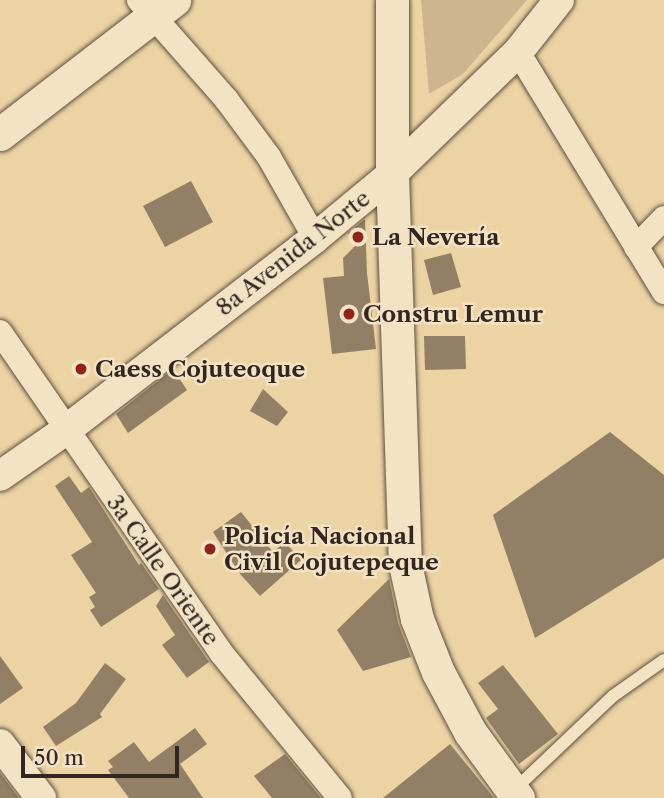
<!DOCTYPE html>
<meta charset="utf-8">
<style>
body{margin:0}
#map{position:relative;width:664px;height:798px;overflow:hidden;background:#ecd3a4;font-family:"Libre Caslon Text",serif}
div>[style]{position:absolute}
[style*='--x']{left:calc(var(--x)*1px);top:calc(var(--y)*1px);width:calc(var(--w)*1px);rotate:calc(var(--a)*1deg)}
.green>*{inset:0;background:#cdb58e}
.building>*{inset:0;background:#937f65}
.roads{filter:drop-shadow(0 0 2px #615041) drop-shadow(0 0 2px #615041)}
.service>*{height:12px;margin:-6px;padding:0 6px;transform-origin:6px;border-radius:6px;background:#f3e2c4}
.minor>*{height:24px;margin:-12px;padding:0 12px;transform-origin:12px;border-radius:12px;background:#f3e2c4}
.tertiary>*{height:30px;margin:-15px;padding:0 15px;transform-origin:15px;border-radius:15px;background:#f3e2c4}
.secondary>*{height:33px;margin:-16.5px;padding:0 16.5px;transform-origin:16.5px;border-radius:16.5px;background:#f3e2c4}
.dots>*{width:19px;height:19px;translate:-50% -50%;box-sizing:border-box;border:4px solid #f3e2c4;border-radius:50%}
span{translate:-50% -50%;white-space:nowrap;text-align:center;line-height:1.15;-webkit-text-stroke:5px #f3e2c4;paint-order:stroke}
.poi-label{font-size:23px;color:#332520;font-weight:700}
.left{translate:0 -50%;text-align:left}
.street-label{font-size:23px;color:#332520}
.scale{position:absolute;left:21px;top:746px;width:158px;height:32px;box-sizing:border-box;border:4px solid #332520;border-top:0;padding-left:9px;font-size:21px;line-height:24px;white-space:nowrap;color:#332520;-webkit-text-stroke:5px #f3e2c4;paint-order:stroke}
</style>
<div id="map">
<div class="green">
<i style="clip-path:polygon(421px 0,527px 0,463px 74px,429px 94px)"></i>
</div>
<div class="building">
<i style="clip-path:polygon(191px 181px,213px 222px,165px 247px,143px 206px)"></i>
<i style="clip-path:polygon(365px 219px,367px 273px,376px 349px,332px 354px,323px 278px,344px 276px,343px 258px,356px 245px,348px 233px)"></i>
<i style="clip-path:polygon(451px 253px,461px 287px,433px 295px,424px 260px)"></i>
<i style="clip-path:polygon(424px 336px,465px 336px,466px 369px,425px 370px)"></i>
<i style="clip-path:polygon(173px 369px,187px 390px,128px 433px,116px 414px)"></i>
<i style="clip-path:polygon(263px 389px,288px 412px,277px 426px,250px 411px)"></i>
<i style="clip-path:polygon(610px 432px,664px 475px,664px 558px,535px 638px,493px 515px)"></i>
<i style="clip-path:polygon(69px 476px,81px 493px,89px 487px,139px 565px,141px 563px,159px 589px,101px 627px,90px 610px,95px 607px,89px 597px,96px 593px,71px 555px,92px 542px,55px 486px)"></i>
<i style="clip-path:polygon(241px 512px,273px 552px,285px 542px,301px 560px,260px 596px,240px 574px,213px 532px)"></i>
<i style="clip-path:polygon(389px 579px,398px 623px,411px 657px,363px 671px,337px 630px)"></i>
<i style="clip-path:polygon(163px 595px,209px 662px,187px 678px,162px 645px,175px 635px,156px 606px)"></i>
<i style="clip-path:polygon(0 656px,23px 688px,0 704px)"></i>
<i style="clip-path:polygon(105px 663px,126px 679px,100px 714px,102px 717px,56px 746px,43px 727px,76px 703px)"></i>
<i style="clip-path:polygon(503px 665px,558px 734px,519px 764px,486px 718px,498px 709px,478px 683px)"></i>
<i style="clip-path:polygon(195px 728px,207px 744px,180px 764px,203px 798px,129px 798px,108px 770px,113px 767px,108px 761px,134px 742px,149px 762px)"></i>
<i style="clip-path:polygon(450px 744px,494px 798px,383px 798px)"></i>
<i style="clip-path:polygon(285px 754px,321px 798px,272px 798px,254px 776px)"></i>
<i style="clip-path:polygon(0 773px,19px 798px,0 798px)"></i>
</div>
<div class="roads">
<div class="service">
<i style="--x:514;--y:790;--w:137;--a:-43.5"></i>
<i style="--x:613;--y:696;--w:62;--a:-35.2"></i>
</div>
<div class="minor">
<i style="--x:139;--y:0;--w:132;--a:48.7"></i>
<i style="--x:226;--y:99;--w:72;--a:53.4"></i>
<i style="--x:269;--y:157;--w:93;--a:60.4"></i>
<i style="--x:518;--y:52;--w:281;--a:58.7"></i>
<i style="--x:636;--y:247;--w:40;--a:-46"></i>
<i style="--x:0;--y:332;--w:391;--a:55.4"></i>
<i style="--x:222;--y:654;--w:186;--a:50.7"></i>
</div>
<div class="tertiary">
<i style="--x:0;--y:476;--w:80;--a:-34.9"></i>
<i style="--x:66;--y:430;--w:314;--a:-37.6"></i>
<i style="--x:315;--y:238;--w:100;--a:-39.7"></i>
<i style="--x:392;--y:174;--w:175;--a:-44.1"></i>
<i style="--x:518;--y:52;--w:66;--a:-51.7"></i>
<i style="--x:0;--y:744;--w:68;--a:52.8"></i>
</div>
<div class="secondary">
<i style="--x:392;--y:0;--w:174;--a:90"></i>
<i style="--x:392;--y:174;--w:390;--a:88.1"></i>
<i style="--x:405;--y:564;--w:56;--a:77.7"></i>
<i style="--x:417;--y:619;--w:57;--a:68.4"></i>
<i style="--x:438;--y:672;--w:68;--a:61.9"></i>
<i style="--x:470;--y:732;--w:82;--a:54"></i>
<i style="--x:0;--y:134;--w:220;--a:-37.6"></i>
</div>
</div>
<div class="dots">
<i style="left:358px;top:237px;background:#8f2418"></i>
<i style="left:349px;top:314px;background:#8f2418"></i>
<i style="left:81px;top:369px;background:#8f2418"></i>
<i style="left:210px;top:549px;background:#8f2418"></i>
</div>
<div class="poi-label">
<span class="left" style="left:372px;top:237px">La Nevería</span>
<span class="left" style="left:363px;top:314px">Constru Lemur</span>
<span class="left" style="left:95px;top:369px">Caess Cojuteoque</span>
<span class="left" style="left:224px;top:549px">Policía Nacional<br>Civil Cojutepeque</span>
</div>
<div class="street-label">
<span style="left:293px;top:253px;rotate:-38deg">8a Avenida Norte</span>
<span style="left:163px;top:570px;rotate:55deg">3a Calle Oriente</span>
</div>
<div class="scale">50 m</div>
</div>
